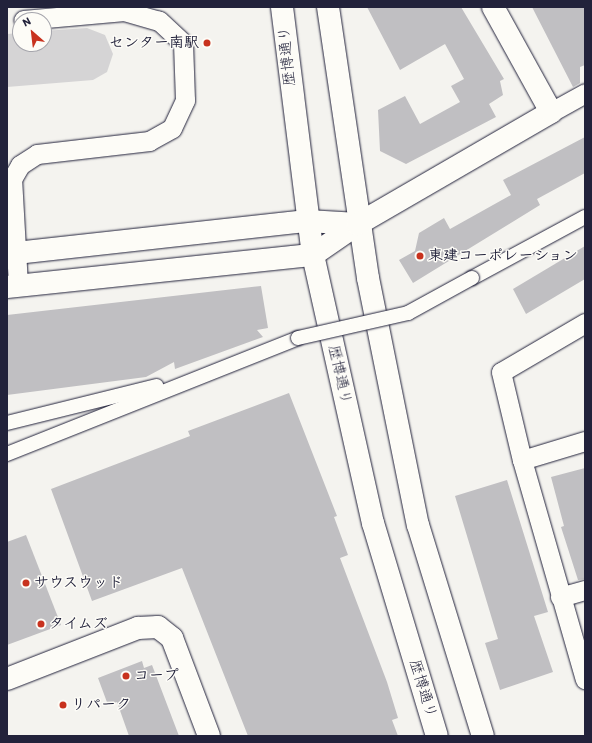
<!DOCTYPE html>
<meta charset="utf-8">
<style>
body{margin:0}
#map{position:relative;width:592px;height:743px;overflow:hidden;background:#f4f3ef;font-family:Itim,"Klee One",sans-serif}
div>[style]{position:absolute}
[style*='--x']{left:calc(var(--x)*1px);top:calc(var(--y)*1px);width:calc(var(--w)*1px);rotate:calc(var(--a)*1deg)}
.green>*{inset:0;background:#d5d4d5}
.building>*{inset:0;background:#c0bfc2}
.roads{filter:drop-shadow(0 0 1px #22223b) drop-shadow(0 0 1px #22223b)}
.pedestrian>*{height:14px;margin:-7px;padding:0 7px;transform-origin:7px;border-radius:7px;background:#fdfcf7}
.minor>*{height:19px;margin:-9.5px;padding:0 9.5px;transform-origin:9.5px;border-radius:9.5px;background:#fdfcf7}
.tertiary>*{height:22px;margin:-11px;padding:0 11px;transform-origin:11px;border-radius:11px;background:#fdfcf7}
.bridges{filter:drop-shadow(0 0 1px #22223b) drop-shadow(0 0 1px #22223b)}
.pedestrian-bridge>*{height:14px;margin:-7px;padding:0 7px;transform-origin:7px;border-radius:7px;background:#fdfcf7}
.dots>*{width:11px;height:11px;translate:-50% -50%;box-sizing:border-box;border:2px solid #fdfcf7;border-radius:50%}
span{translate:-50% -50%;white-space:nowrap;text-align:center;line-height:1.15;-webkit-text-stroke:3px #fdfcf7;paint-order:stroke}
.poi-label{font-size:15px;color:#22223b;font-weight:700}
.right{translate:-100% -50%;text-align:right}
.left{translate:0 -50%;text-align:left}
.street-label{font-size:15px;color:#22223b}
.frame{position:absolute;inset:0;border:8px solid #22223b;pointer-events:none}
.north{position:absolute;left:12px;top:12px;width:40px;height:40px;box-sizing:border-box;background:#fdfcf7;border:1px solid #a5a5ac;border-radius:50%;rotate:332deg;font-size:11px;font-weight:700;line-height:16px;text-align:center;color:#22223b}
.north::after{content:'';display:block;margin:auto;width:14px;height:18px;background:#c8321e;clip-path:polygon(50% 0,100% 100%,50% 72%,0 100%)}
</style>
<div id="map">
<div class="green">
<i style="clip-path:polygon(87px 28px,105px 35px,113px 54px,107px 72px,93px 80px,7px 87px,7px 34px,20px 33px,20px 44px,44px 44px,44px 31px)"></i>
</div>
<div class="building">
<i style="clip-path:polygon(367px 7px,461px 7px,504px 79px,500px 81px,503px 95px,489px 104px,496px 117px,406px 164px,380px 151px,378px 110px,405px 96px,420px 124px,460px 102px,451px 86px,464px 79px,445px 44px,400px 70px)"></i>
<i style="clip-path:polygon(532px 7px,585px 7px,585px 65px,580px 67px,580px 83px,573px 87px)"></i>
<i style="clip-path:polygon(585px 137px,585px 173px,537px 199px,540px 205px,413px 283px,399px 260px,415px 251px,419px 233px,444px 218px,450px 229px,511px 195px,503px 180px)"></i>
<i style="clip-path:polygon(585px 246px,585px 279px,526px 314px,513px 289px)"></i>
<i style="clip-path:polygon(261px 286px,268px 328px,257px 330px,263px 337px,175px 369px,174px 362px,146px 377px,7px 395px,7px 315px)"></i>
<i style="clip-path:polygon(289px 393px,337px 516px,334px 517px,348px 555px,340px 558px,387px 682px,398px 718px,392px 720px,398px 736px,248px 736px,182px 568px,92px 601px,51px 489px,190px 436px,188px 431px)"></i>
<i style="clip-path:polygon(585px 468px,585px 579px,578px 580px,561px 527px,564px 526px,551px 477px)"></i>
<i style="clip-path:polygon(507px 480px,548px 612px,534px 616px,553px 672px,500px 690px,485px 643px,498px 639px,455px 496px)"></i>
<i style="clip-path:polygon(26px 535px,61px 625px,7px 645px,7px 542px)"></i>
<i style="clip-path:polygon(142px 661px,144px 668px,152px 665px,179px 736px,129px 736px,117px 702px,108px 705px,98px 678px)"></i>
</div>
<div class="roads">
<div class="pedestrian">
<i style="--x:472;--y:278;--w:128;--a:-28.4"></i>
<i style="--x:7;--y:423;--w:154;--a:-13.9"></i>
<i style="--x:7;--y:454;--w:313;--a:-21.7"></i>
</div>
<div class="minor">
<i style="--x:551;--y:112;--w:39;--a:-29"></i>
<i style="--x:18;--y:285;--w:106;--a:-93.2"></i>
<i style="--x:12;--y:179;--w:16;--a:-60"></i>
<i style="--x:20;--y:165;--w:20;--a:-33"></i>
<i style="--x:37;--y:154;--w:113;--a:-6.6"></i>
<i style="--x:149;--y:141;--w:26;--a:-29"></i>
<i style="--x:172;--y:128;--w:31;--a:-65"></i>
<i style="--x:185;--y:100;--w:57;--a:-92"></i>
<i style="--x:183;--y:43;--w:33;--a:-137"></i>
<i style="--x:159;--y:21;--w:36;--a:-164"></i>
<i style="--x:124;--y:11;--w:101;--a:174.9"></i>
<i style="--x:585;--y:323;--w:97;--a:149.7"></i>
<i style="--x:501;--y:372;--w:90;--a:76.6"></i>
<i style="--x:522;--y:460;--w:228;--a:74"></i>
<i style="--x:522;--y:460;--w:66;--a:-16.8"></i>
<i style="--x:560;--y:597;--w:26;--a:-16"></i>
</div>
<div class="tertiary">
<i style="--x:282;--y:7;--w:250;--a:82.9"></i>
<i style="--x:313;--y:255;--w:275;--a:77.4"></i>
<i style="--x:373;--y:523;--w:222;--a:73.3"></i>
<i style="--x:328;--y:7;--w:274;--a:81.6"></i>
<i style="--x:368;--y:278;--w:252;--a:78.6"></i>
<i style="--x:418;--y:525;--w:221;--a:72.9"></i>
<i style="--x:7;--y:254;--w:302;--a:-6.3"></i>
<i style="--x:307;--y:221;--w:51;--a:3.4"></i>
<i style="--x:7;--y:287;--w:308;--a:-6"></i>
<i style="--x:313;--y:255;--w:55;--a:-34.6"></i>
<i style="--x:358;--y:224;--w:223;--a:-30.1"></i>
<i style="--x:551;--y:112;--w:120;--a:-118.9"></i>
<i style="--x:7;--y:679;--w:141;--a:-21.3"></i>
<i style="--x:138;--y:628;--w:20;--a:-3"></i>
<i style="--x:158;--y:627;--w:18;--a:38"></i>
<i style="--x:172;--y:638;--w:105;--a:69.3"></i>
</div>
</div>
<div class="bridges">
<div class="pedestrian-bridge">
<i style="--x:298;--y:338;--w:113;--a:-12.8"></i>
<i style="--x:408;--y:313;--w:73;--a:-28.7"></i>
</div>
</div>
<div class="dots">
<i style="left:207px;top:43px;background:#c8321e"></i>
<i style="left:420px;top:256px;background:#c8321e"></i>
<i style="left:26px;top:583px;background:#c8321e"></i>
<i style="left:41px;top:624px;background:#c8321e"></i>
<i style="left:126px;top:676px;background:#c8321e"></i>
<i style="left:63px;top:705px;background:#c8321e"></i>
</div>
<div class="poi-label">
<span class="right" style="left:199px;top:43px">センター南駅</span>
<span class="left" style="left:428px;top:256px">東建コーポレーション</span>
<span class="left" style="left:34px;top:583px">サウスウッド</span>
<span class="left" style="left:49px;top:624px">タイムズ</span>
<span class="left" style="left:134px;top:676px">コープ</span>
<span class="left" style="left:71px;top:705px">リパーク</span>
</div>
<div class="street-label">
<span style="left:287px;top:56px;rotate:-96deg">歴博通り</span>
<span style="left:340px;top:375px;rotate:77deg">歴博通り</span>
<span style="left:423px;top:689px;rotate:73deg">歴博通り</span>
</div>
<div class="frame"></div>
<div class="north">N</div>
</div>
